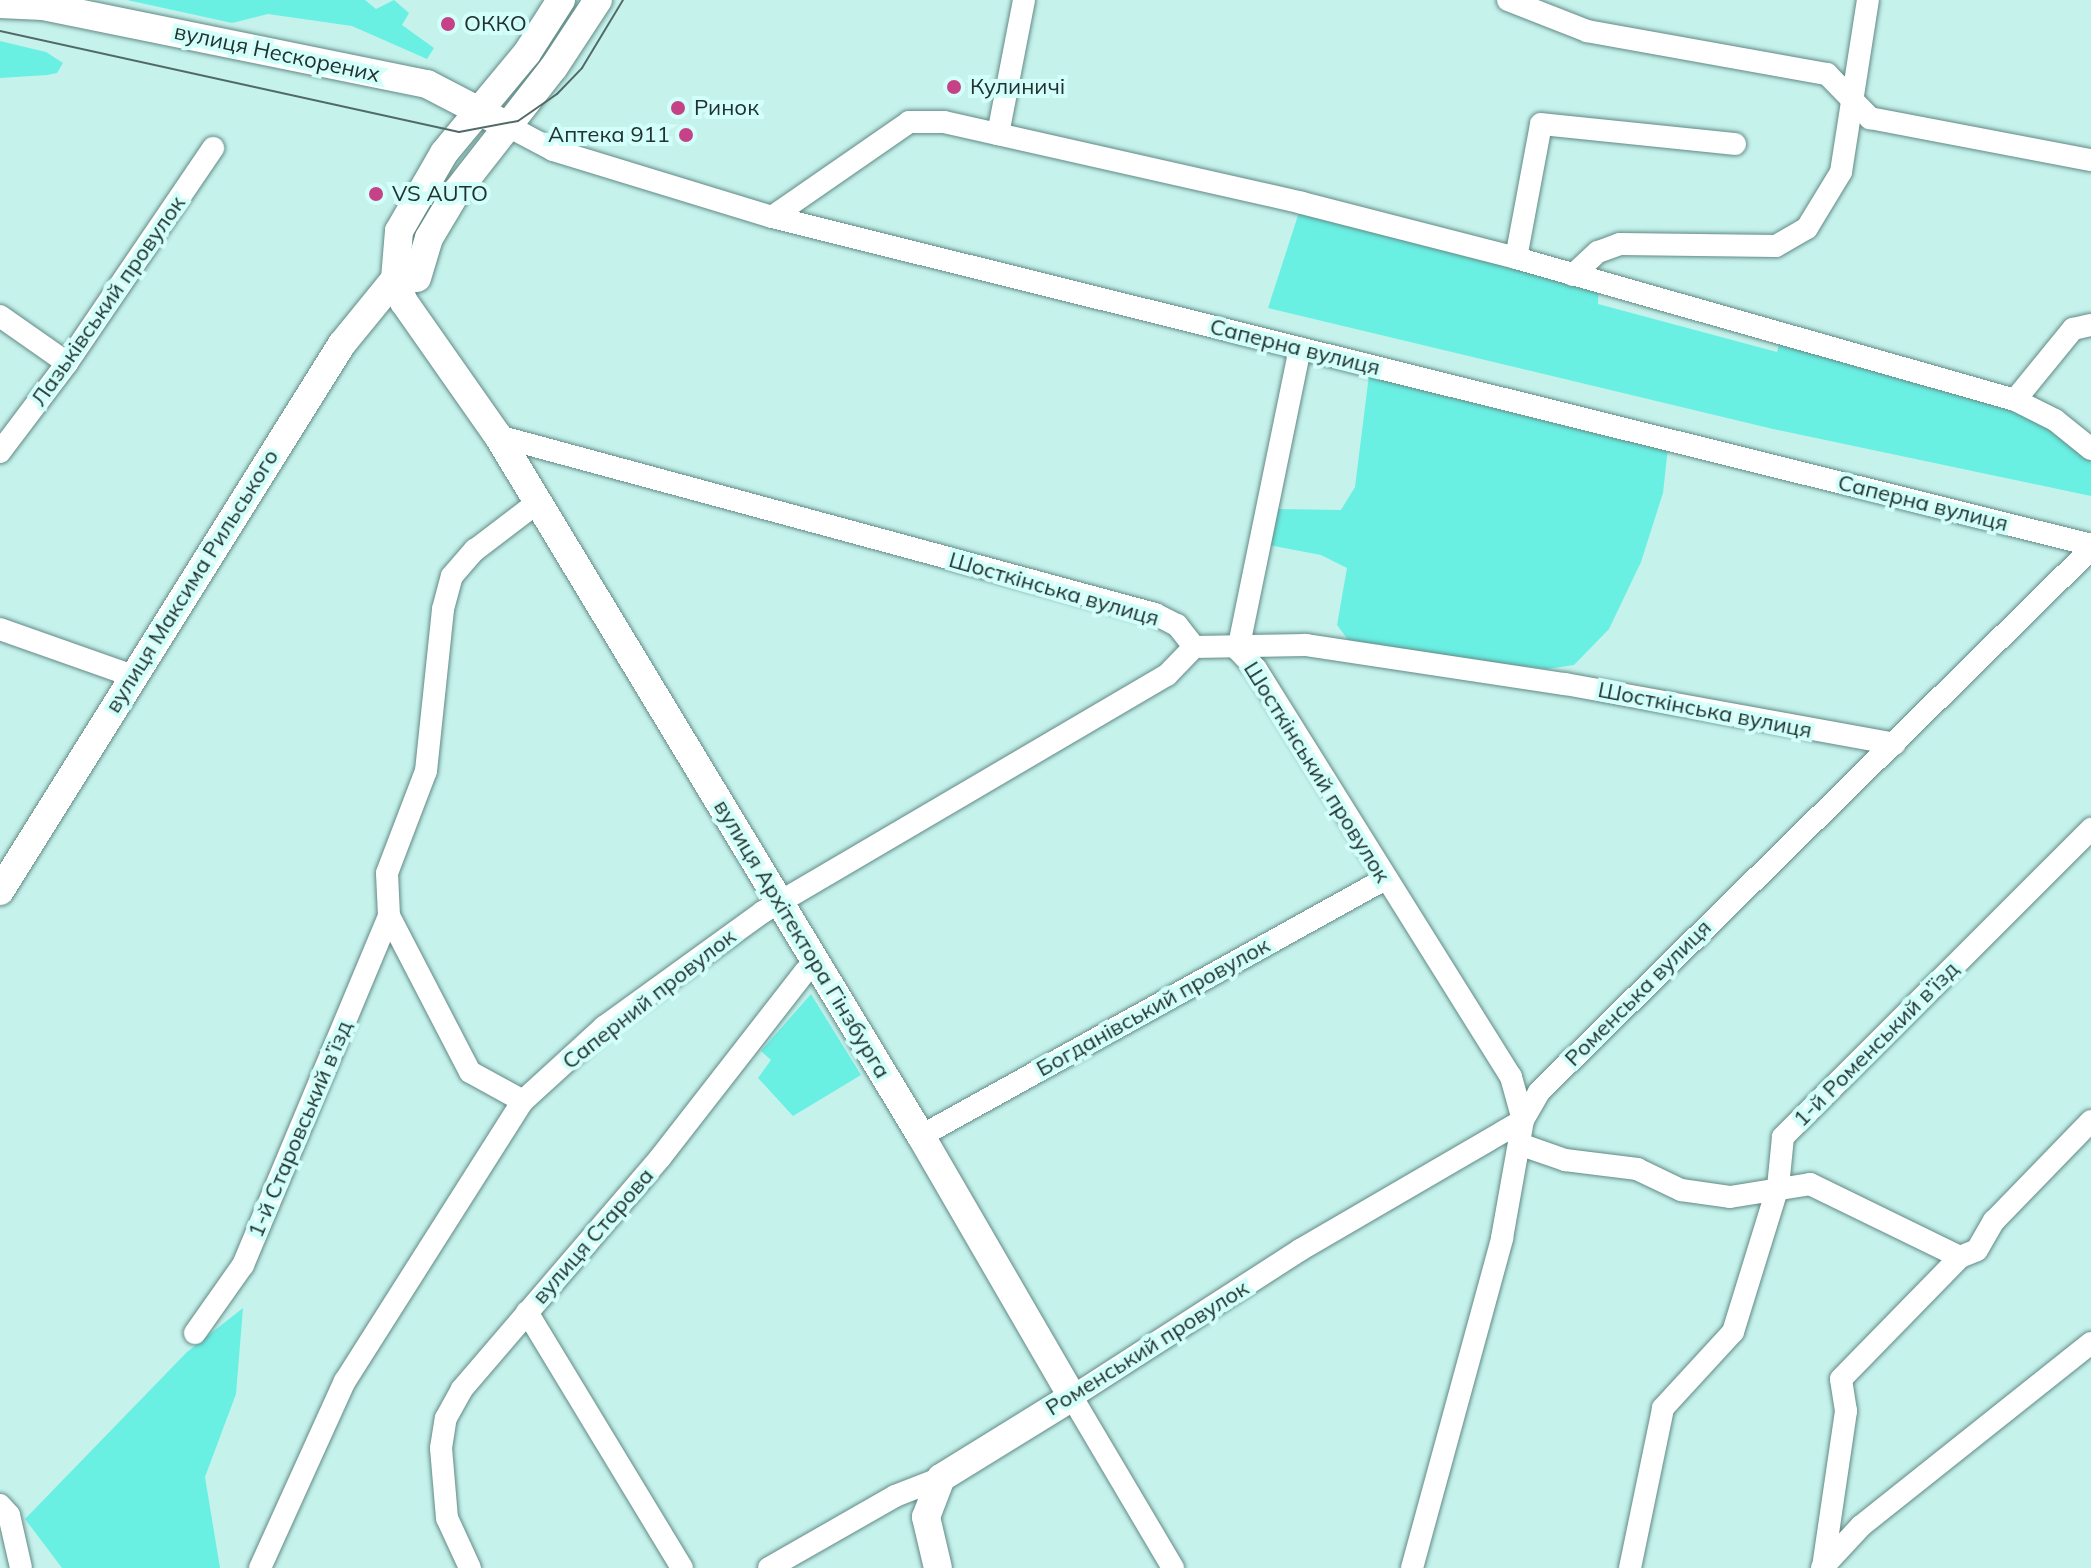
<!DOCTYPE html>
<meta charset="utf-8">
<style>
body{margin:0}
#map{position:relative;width:2091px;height:1568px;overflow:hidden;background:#c6f2ec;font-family:Mulish,sans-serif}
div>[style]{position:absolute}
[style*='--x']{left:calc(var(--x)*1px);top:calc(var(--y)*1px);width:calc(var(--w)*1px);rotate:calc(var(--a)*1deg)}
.green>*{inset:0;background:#6aefe3}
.roads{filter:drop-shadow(0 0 2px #628a86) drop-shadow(0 0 2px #628a86)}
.minor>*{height:22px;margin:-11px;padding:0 11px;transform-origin:11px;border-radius:11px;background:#fff}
.major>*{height:28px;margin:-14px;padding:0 14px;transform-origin:14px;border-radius:14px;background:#fff}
.tram>*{height:2px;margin:-1px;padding:0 1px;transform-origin:1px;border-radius:1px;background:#516a67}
.dots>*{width:22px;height:22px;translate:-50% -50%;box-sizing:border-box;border:4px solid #d3fffa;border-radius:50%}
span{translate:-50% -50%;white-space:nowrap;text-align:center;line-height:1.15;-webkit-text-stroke:8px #d3fffa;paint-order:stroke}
.poi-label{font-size:22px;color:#213230}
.left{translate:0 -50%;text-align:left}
.right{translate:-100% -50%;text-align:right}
.street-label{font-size:22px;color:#213230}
</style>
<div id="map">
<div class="green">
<i style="clip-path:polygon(127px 0,365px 0,376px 9px,394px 0,409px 13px,402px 25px,434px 48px,427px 59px,352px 26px,268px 14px,232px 23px)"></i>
<i style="clip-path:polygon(0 41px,46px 52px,63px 63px,57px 73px,47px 75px,0 78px)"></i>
<i style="clip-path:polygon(1302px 203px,1599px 282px,1598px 304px,1777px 352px,1782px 334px,2015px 400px,2091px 449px,2091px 496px,1773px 429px,1268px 308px)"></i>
<i style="clip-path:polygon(1369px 375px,1668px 447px,1663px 493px,1641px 562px,1609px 629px,1574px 665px,1547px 669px,1352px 645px,1337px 625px,1347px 568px,1321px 555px,1269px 545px,1277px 509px,1341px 510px,1355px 487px)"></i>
<i style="clip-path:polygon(811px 994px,861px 1075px,793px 1116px,758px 1078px,771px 1060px,761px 1051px)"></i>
<i style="clip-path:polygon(243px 1308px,236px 1394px,205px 1477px,220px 1568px,62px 1568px,25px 1519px,187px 1352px)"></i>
</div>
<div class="roads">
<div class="minor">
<i style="--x:1508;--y:0;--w:85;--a:21.4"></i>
<i style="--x:1587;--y:31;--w:244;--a:10.2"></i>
<i style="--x:1827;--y:74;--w:62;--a:45.7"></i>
<i style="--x:1870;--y:118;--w:225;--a:10.8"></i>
<i style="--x:506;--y:125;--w:53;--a:28"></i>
<i style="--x:553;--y:150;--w:229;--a:17"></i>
<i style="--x:772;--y:217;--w:1359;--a:13.96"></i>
<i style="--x:998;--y:134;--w:136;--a:-79"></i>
<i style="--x:772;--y:217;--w:167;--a:-34.7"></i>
<i style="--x:909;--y:122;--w:35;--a:0"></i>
<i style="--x:944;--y:122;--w:367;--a:12.7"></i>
<i style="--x:1302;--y:203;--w:221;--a:14.4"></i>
<i style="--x:1516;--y:258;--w:519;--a:15.88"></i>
<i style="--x:2015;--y:400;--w:45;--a:26.6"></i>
<i style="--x:2055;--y:420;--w:46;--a:38.9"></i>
<i style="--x:1516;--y:258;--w:136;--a:-79.4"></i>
<i style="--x:1541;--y:124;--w:195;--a:5.9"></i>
<i style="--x:1573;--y:275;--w:34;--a:-43"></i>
<i style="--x:1598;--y:252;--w:23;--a:-20"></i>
<i style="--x:1620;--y:244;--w:156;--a:0.7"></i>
<i style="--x:1776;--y:246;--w:36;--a:-30"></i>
<i style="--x:1807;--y:228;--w:66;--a:-58.7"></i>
<i style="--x:1841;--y:172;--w:174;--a:-81.1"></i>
<i style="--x:0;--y:316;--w:82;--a:35"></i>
<i style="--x:2015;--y:400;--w:92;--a:-50.8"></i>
<i style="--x:2073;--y:329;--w:18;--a:-13"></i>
<i style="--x:498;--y:436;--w:681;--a:15.16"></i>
<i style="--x:1155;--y:614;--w:25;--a:27"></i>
<i style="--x:1177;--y:625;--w:28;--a:52"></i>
<i style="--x:1194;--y:647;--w:112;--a:-1"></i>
<i style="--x:1306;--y:645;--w:262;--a:8.6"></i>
<i style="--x:1565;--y:684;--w:335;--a:10.3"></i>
<i style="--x:0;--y:452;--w:111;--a:-53"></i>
<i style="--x:67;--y:363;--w:260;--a:-55.8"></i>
<i style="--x:0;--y:629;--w:141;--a:19.5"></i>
<i style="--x:523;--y:1101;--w:60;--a:-151.3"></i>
<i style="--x:470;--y:1072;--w:176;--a:-117.4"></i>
<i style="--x:389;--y:916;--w:43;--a:-92.7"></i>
<i style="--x:387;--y:873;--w:109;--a:-69.1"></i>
<i style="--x:426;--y:771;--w:163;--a:-84"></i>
<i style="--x:443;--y:609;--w:34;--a:-75"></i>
<i style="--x:452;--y:576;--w:35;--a:-49"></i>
<i style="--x:475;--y:550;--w:79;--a:-37.3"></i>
<i style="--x:921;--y:1136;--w:530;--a:-28.98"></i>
<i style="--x:1522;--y:1145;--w:46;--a:19.2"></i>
<i style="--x:1565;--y:1160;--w:73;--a:7.1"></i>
<i style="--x:1637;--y:1169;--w:49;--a:25.5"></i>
<i style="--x:1681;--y:1190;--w:49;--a:8.1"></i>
<i style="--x:1730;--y:1197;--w:81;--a:-9.2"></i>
<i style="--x:1810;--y:1184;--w:167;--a:26"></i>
<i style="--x:1960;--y:1257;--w:18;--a:-22"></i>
<i style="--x:1977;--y:1250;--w:34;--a:-60"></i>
<i style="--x:1994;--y:1221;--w:139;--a:-45.9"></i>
<i style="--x:527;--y:1312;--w:299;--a:58.8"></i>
<i style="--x:195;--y:1333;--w:83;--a:-54.8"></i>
<i style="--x:243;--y:1265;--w:378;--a:-67.3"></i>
<i style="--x:0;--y:1505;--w:13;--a:48"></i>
<i style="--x:9;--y:1515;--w:54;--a:77.2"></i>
<i style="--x:1823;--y:1567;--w:158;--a:-81.6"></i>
<i style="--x:1846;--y:1411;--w:32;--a:-99"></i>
<i style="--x:1841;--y:1379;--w:170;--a:-45.7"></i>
<i style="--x:260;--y:1568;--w:205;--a:-65.6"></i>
<i style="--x:345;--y:1381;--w:332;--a:-57.6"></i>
<i style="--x:523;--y:1101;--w:110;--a:-42.4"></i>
<i style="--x:604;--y:1027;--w:196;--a:-35.9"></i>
<i style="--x:763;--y:912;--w:468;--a:-30.4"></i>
<i style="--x:1167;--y:675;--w:39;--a:-46"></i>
<i style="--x:470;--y:1568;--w:55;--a:-114.7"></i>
<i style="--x:447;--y:1518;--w:70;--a:-94.9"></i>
<i style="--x:441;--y:1448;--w:30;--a:-81"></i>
<i style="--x:446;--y:1418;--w:33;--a:-61"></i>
<i style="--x:462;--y:1389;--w:304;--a:-49.4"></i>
<i style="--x:660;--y:1158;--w:236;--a:-52.1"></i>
<i style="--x:805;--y:972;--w:14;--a:-34"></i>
<i style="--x:769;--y:1568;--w:145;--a:-29.7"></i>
<i style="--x:895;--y:1496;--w:49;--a:-21.4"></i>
<i style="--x:1173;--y:1568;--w:199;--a:-120.6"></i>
<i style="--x:1072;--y:1397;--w:271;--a:-32.8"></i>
<i style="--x:1300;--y:1250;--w:258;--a:-30.2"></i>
<i style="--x:1523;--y:1120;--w:45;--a:-105.6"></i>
<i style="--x:1511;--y:1077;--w:481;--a:-122"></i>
<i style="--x:1256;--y:669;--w:26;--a:-133"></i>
<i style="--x:1238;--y:650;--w:308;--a:-78.4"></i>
<i style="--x:1412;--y:1568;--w:342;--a:-74.7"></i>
<i style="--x:1502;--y:1238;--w:120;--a:-79.9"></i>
<i style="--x:1523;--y:1120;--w:32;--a:-60"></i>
<i style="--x:1539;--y:1092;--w:774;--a:-44.53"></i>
<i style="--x:1630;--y:1568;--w:163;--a:-78.3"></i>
<i style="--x:1663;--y:1408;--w:103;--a:-47.4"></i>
<i style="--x:1733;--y:1332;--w:152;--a:-72.8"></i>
<i style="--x:1778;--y:1187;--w:50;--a:-84.3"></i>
<i style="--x:1783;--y:1137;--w:436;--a:-45"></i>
<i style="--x:1822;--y:1568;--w:57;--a:-47.1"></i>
<i style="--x:1861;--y:1526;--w:294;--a:-38.5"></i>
</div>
<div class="major">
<i style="--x:561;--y:0;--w:63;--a:122.7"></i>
<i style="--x:527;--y:53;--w:130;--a:129.7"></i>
<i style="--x:444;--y:153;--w:90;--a:120"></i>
<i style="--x:399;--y:231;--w:48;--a:94.8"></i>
<i style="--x:395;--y:279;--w:25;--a:69"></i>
<i style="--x:404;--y:302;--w:164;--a:55"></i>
<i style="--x:498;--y:436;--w:818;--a:58.86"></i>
<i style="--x:921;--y:1136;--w:302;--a:59.9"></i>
<i style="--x:1072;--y:1397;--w:154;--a:148.3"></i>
<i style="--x:941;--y:1478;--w:42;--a:111"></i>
<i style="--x:926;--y:1517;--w:52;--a:76.8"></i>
<i style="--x:0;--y:4;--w:43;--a:2.7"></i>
<i style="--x:43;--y:6;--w:392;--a:11.5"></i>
<i style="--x:427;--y:84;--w:89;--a:27.4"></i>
<i style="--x:417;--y:278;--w:42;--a:-73.3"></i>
<i style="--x:429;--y:238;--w:55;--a:-59.2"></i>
<i style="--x:457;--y:191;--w:157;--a:-52"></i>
<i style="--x:554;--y:67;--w:80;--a:-56.7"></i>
<i style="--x:0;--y:891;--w:645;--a:-57.99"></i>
<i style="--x:342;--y:344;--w:84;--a:-50.8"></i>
<i style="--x:395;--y:279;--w:30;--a:-34"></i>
</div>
</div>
<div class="tram">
<i style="--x:0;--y:31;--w:470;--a:12.4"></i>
<i style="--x:459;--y:132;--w:60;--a:-10.6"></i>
<i style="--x:518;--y:121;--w:47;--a:-34.7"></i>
<i style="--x:557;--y:94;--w:36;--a:-46"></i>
<i style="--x:582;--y:68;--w:79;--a:-58.9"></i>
</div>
<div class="dots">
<i style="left:448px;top:24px;background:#c64287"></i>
<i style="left:954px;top:87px;background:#c64287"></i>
<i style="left:678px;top:108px;background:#c64287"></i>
<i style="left:686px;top:135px;background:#c64287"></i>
<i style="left:376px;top:194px;background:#c64287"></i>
</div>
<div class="poi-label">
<span class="left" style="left:464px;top:24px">ОККО</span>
<span class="left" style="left:970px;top:87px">Кулиничі</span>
<span class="left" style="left:694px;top:108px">Ринок</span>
<span class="right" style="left:670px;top:135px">Аптека 911</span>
<span class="left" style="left:392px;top:194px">VS AUTO</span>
</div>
<div class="street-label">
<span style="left:277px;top:53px;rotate:12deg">вулиця Нескорених</span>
<span style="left:108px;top:301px;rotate:-55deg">Лазьківський провулок</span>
<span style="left:1295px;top:347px;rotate:14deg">Саперна вулиця</span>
<span style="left:1923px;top:503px;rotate:14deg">Саперна вулиця</span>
<span style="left:192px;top:581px;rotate:-58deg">вулиця Максима Рильського</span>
<span style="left:1054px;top:589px;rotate:16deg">Шосткінська вулиця</span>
<span style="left:1705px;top:710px;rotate:11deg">Шосткінська вулиця</span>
<span style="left:1317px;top:772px;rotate:58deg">Шосткінський провулок</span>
<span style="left:802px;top:939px;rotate:59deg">вулиця Архітектора Гінзбурга</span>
<span style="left:1638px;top:993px;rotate:-45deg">Роменська вулиця</span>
<span style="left:649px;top:999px;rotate:-38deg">Саперний провулок</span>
<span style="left:1153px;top:1007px;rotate:-29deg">Богданівський провулок</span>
<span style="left:1876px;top:1044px;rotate:-45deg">1-й Роменський в’їзд</span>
<span style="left:300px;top:1129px;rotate:-67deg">1-й Старовський в’їзд</span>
<span style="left:593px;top:1236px;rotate:-49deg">вулиця Старова</span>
<span style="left:1147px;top:1348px;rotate:-32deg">Роменський провулок</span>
</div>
</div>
